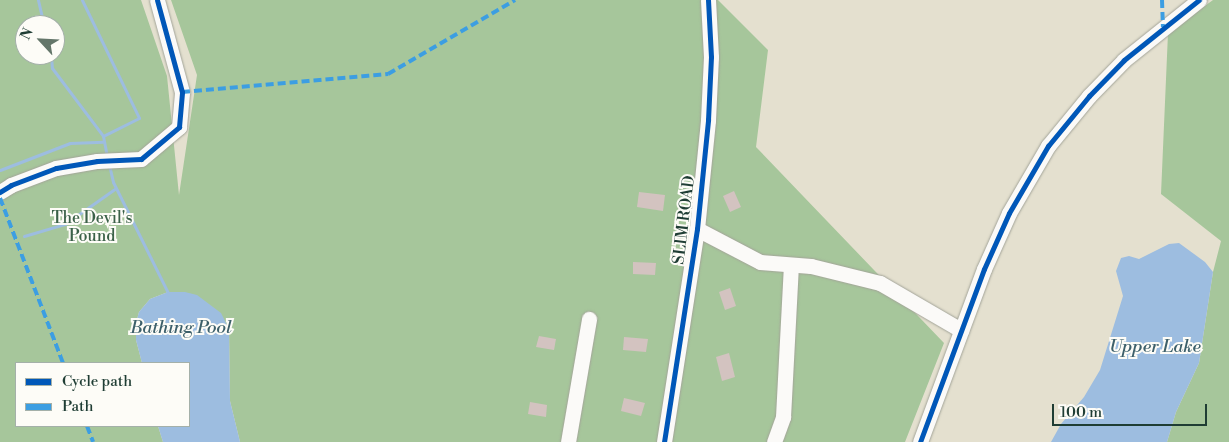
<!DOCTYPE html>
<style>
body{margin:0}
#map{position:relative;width:1229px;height:442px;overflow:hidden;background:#e4e0cf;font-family:"Libre Bodoni",serif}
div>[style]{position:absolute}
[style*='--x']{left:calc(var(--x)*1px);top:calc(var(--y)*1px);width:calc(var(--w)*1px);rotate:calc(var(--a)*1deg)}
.forest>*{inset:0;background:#a6c69b}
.water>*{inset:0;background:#9dbde0}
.stream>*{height:3px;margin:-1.5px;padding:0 1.5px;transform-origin:1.5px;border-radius:1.5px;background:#9dbde0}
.building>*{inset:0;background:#d3c3c0}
.roads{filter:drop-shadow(0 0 1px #a3a499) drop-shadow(0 0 1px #a3a499)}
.minor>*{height:15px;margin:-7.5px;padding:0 7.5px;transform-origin:7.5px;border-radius:7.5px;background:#fbfaf8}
.quiet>*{height:4px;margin-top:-2px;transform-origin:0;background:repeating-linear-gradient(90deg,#3c9ee2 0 8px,transparent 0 12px)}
.cycleway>*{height:5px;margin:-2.5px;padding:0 2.5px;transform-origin:2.5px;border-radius:2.5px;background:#0057b8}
span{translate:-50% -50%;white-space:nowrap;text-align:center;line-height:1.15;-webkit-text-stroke:4px #fdfcf7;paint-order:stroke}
.park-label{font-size:16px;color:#3b6148}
.street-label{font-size:16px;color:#1f3d34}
.water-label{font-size:18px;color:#3c5f6a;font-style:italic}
.legend{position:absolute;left:15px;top:362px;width:175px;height:65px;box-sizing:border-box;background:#fdfcf7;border:1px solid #a4b0a9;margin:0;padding:6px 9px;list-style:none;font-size:15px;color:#1f3d34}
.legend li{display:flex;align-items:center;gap:10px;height:25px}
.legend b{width:25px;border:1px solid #a4b0a9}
.north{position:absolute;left:15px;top:15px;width:50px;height:50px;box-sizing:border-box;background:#fdfcf7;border:1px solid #a4b0a9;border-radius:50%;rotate:295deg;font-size:14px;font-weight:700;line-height:20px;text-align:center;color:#1f3d34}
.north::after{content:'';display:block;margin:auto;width:18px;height:22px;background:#64766a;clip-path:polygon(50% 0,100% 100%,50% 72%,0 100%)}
.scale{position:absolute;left:1052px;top:404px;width:155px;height:22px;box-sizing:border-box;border:2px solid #1f3d34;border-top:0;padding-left:6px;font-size:15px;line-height:18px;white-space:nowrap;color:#1f3d34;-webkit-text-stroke:4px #fdfcf7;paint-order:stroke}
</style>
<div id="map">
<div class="forest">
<i style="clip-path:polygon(evenodd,0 0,141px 0,167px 76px,179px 195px,197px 75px,171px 0,718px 0,768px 50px,756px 147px,944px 343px,905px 442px,240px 442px,230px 401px,229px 329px,168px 292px,150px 299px,139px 312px,136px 323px,136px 340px,142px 363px,16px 363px,16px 426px,158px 426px,163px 442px,0 442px,0 0,25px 25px,55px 25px,55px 55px,25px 55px,25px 25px)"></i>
<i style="clip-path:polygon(1213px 0,1229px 0,1229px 442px,1167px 442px,1176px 412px,1199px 363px,1213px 272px,1221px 241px,1161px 194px,1168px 33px)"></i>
</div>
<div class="water">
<i style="clip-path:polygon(1179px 243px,1205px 262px,1213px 272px,1199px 363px,1176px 412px,1167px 442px,1051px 442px,1061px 424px,1084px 397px,1100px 370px,1123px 296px,1116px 271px,1121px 258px,1129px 256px,1139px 259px,1169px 244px)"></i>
<i style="clip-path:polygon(168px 292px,185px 292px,197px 295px,221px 313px,229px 329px,230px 401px,240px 442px,163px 442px,158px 426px,189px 426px,189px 363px,142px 363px,136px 340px,136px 323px,139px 312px,150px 299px)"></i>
</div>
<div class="stream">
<i style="--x:38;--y:0;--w:26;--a:77"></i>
<i style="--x:82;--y:0;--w:131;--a:64.2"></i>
<i style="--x:139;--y:118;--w:40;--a:153.4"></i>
<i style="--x:51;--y:55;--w:13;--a:86"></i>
<i style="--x:52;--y:68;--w:85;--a:53.1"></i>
<i style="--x:103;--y:136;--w:16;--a:79"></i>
<i style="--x:110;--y:169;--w:13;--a:77"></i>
<i style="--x:113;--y:182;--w:126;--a:63.6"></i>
<i style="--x:0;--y:170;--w:75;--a:-21.1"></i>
<i style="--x:70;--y:143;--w:33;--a:-2"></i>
<i style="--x:24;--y:236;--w:43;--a:-16.3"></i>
<i style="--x:65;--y:224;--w:62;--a:-35.2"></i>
</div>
<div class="building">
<i style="clip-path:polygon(734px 191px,741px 207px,730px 212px,723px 196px)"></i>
<i style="clip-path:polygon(639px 192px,665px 195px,663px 211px,637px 207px)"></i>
<i style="clip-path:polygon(633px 262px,656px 263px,655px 275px,633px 274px)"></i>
<i style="clip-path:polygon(730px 288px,736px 306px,725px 310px,719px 292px)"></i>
<i style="clip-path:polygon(539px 336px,556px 339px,554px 350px,536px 347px)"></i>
<i style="clip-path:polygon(624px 337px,648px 339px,646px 352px,623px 350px)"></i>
<i style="clip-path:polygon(729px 353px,735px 377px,722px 381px,716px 357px)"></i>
<i style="clip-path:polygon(624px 398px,645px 403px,641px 416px,621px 411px)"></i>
<i style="clip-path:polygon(530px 402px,547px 405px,546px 417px,528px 414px)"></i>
</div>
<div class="roads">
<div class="minor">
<i style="--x:0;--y:192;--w:13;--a:-32"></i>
<i style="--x:11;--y:185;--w:48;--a:-20.7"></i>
<i style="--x:56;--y:168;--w:42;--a:-9.7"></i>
<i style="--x:97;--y:161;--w:44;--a:-2.6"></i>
<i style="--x:141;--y:159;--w:50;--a:-40.1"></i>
<i style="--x:179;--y:127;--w:35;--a:-85"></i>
<i style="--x:182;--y:92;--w:95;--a:-105.2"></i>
<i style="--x:697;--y:229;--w:71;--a:27.6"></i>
<i style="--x:760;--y:262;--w:51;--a:4.5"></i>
<i style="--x:811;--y:266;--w:71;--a:13.8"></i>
<i style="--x:880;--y:283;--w:94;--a:30.1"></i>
<i style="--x:568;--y:442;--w:125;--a:-80.3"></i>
<i style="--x:664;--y:442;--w:216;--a:-81.2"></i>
<i style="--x:697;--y:229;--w:110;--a:-84.2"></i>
<i style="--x:708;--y:120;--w:63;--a:-87.3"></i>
<i style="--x:711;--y:57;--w:57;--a:-93"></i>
<i style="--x:774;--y:442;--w:27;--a:-70"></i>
<i style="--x:783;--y:417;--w:151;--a:-87"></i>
<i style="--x:920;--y:442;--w:184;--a:-69.7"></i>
<i style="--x:984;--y:269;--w:61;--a:-65.9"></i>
<i style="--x:1009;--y:213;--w:78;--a:-59.8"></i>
<i style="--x:1048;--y:146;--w:65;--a:-50.6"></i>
<i style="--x:1089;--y:96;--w:50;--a:-45.8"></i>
<i style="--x:1124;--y:60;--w:96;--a:-38.7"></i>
</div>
</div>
<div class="quiet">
<i style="--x:1162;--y:0;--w:27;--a:88"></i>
<i style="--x:182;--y:92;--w:207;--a:-5"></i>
<i style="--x:388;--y:74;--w:147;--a:-30.2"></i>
<i style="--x:0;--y:198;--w:177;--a:69.1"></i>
<i style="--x:87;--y:426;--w:17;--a:69"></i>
</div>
<div class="cycleway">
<i style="--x:0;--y:192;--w:13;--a:-32"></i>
<i style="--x:11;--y:185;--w:48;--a:-20.7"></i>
<i style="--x:56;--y:168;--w:42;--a:-9.7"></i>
<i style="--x:97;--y:161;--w:44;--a:-2.6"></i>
<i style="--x:141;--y:159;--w:50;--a:-40.1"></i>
<i style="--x:179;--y:127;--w:35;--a:-85"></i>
<i style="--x:182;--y:92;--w:95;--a:-105.2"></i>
<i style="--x:664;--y:442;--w:216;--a:-81.2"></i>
<i style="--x:697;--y:229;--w:110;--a:-84.2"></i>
<i style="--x:708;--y:120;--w:63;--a:-87.3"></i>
<i style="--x:711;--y:57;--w:57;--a:-93"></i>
<i style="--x:920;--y:442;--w:184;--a:-69.7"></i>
<i style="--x:984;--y:269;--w:61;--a:-65.9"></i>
<i style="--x:1009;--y:213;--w:78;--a:-59.8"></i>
<i style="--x:1048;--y:146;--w:65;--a:-50.6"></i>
<i style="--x:1089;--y:96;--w:50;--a:-45.8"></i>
<i style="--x:1124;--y:60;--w:96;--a:-38.7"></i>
</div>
<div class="park-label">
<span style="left:92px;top:227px">The Devil's<br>Pound</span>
</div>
<div class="street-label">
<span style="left:684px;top:220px;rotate:-83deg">SLIM ROAD</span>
</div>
<div class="water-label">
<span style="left:181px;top:328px">Bathing Pool</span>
<span style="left:1155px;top:347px">Upper Lake</span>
</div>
<ul class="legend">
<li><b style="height:6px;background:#0057b8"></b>Cycle path</li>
<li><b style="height:6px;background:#3c9ee2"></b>Path</li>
</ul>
<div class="north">N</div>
<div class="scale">100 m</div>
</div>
